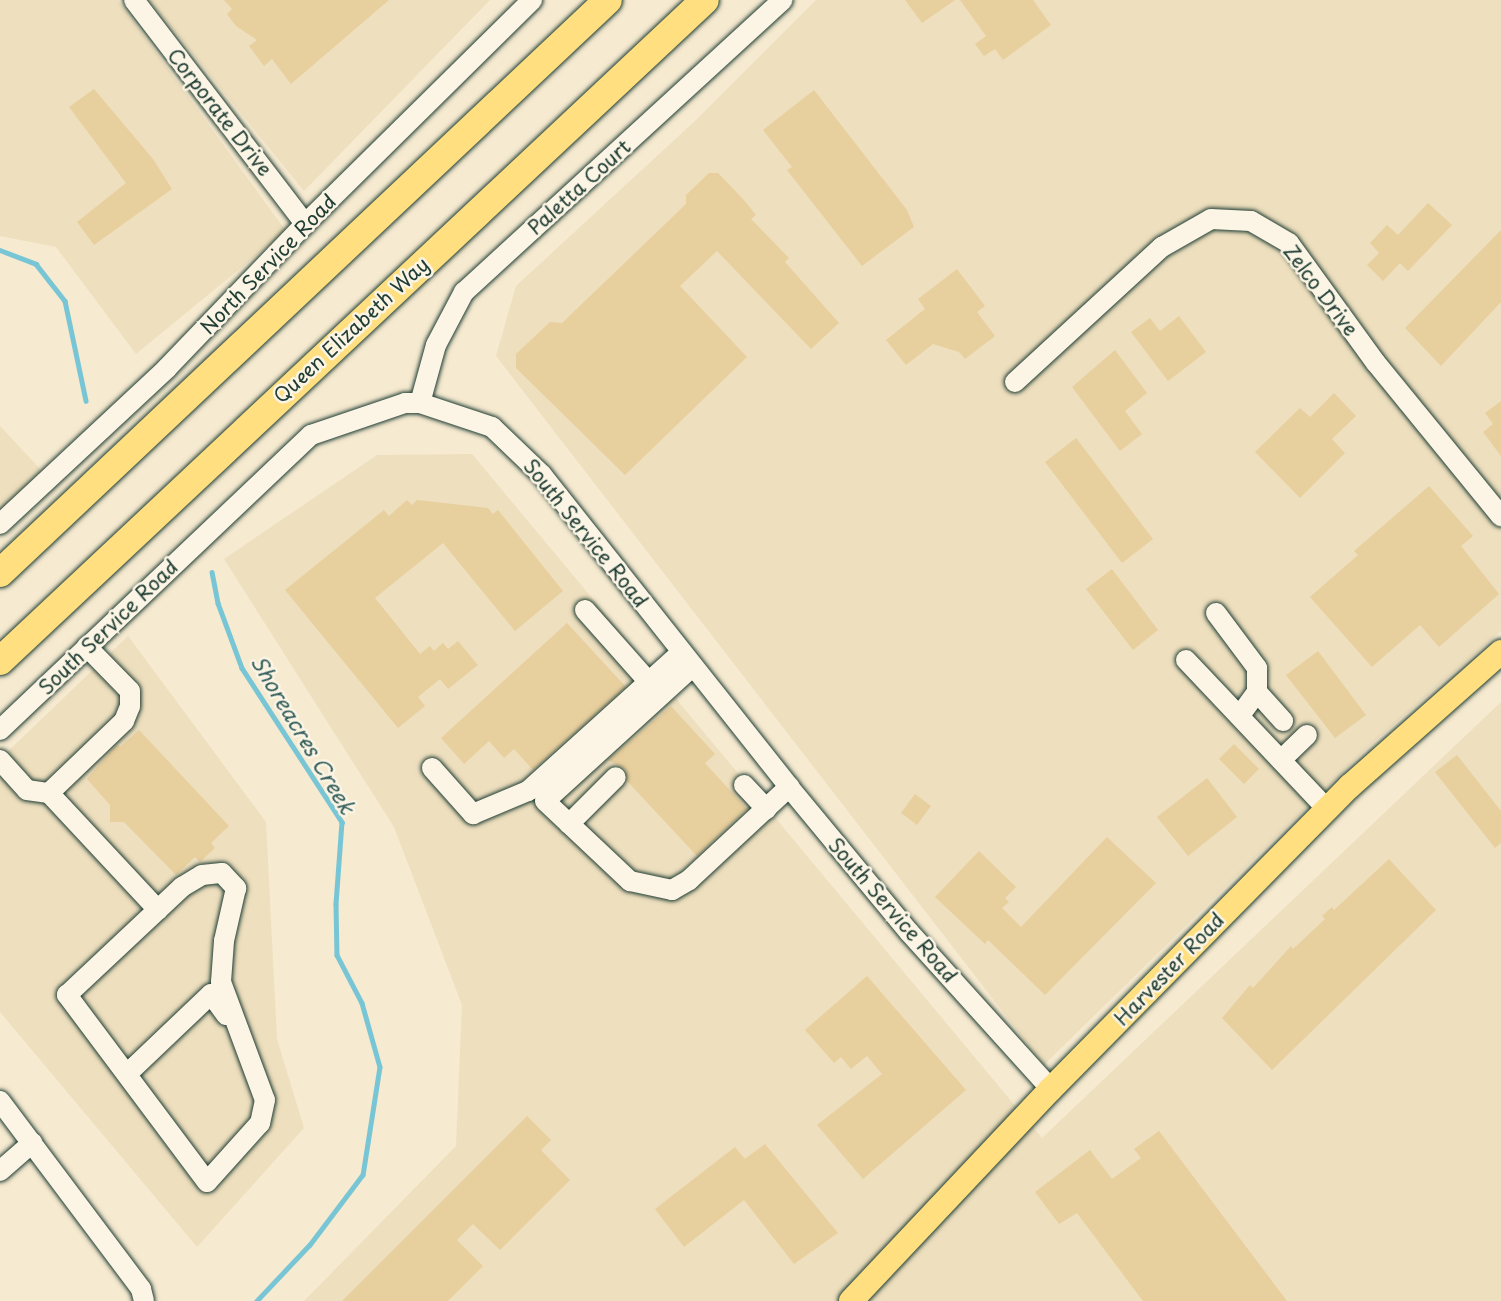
<!DOCTYPE html>
<style>
body{margin:0}
#map{position:relative;width:1501px;height:1301px;overflow:hidden;background:#f6ead0;font-family:"Playpen Sans",sans-serif}
div>[style]{position:absolute}
[style*='--x']{left:calc(var(--x)*1px);top:calc(var(--y)*1px);width:calc(var(--w)*1px);rotate:calc(var(--a)*1deg)}
.built>*{inset:0;background:#eedfbe}
.stream>*{height:4.5px;margin:-2.25px;padding:0 2.25px;transform-origin:2.25px;border-radius:2.25px;background:#78c6d5}
.building>*{inset:0;background:#e8cf9e}
.roads{filter:drop-shadow(0 0 2px #1f3d34) drop-shadow(0 0 2px #1f3d34)}
.minor>*{height:20px;margin:-10px;padding:0 10px;transform-origin:10px;border-radius:10px;background:#fcf5e5}
.major>*{height:24px;margin:-12px;padding:0 12px;transform-origin:12px;border-radius:12px;background:#ffdf80}
.highway>*{height:28px;margin:-14px;padding:0 14px;transform-origin:14px;border-radius:14px;background:#ffdf80}
span{translate:-50% -50%;white-space:nowrap;text-align:center;line-height:1.15;-webkit-text-stroke:5px #fcf5e5;paint-order:stroke}
.street-label{font-size:20px;color:#1f3d34}
.water-label{font-size:21px;color:#355f5c;font-style:italic}
</style>
<div id="map">
<div class="built">
<i style="clip-path:polygon(0 0,118px 0,286px 231px,136px 354px,56px 247px,0 236px)"></i>
<i style="clip-path:polygon(149px 0,490px 0,304px 191px)"></i>
<i style="clip-path:polygon(816px 0,1501px 0,1501px 631px,1367px 748px,1044px 1065px,496px 356px,516px 286px,696px 120px)"></i>
<i style="clip-path:polygon(0 426px,42px 471px,0 510px)"></i>
<i style="clip-path:polygon(472px 454px,1042px 1138px,1501px 702px,1501px 1301px,304px 1301px,456px 1146px,462px 1005px,394px 827px,224px 559px,377px 455px)"></i>
<i style="clip-path:polygon(128px 636px,266px 822px,277px 1039px,304px 1128px,197px 1247px,0 1012px,0 759px)"></i>
</div>
<div class="stream">
<i style="--x:0;--y:250;--w:39;--a:21"></i>
<i style="--x:36;--y:264;--w:47;--a:51.9"></i>
<i style="--x:65;--y:301;--w:102;--a:78.1"></i>
<i style="--x:212;--y:572;--w:32;--a:79"></i>
<i style="--x:218;--y:603;--w:69;--a:69.7"></i>
<i style="--x:242;--y:668;--w:184;--a:57"></i>
<i style="--x:342;--y:822;--w:82;--a:94.2"></i>
<i style="--x:336;--y:904;--w:51;--a:88.9"></i>
<i style="--x:337;--y:955;--w:54;--a:62.5"></i>
<i style="--x:362;--y:1003;--w:66;--a:74.3"></i>
<i style="--x:380;--y:1067;--w:109;--a:98.9"></i>
<i style="--x:363;--y:1175;--w:88;--a:127.1"></i>
<i style="--x:310;--y:1245;--w:77;--a:133.4"></i>
</div>
<div class="building">
<i style="clip-path:polygon(224px 0,389px 0,291px 84px,272px 59px,264px 66px,249px 46px,257px 40px,236px 26px,227px 14px,232px 9px)"></i>
<i style="clip-path:polygon(905px 0,955px 0,922px 23px)"></i>
<i style="clip-path:polygon(960px 0,1033px 0,1051px 25px,1003px 60px,995px 49px,984px 56px,975px 44px,986px 36px)"></i>
<i style="clip-path:polygon(94px 89px,153px 159px,172px 189px,94px 245px,77px 222px,126px 183px,69px 107px)"></i>
<i style="clip-path:polygon(814px 90px,907px 210px,914px 227px,862px 266px,787px 170px,792px 167px,763px 130px)"></i>
<i style="clip-path:polygon(709px 173px,718px 173px,743px 199px,756px 215px,751px 219px,789px 258px,785px 262px,839px 323px,811px 349px,717px 251px,680px 286px,747px 357px,625px 475px,516px 368px,516px 354px,550px 322px,562px 323px,686px 204px,686px 195px)"></i>
<i style="clip-path:polygon(1428px 203px,1452px 225px,1408px 271px,1400px 263px,1383px 281px,1367px 265px,1379px 253px,1370px 243px,1387px 225px,1398px 235px)"></i>
<i style="clip-path:polygon(1501px 230px,1501px 302px,1441px 366px,1405px 328px)"></i>
<i style="clip-path:polygon(957px 269px,985px 306px,977px 312px,995px 336px,965px 359px,959px 352px,933px 344px,906px 365px,886px 340px,925px 309px,918px 299px)"></i>
<i style="clip-path:polygon(1179px 316px,1206px 352px,1168px 381px,1131px 332px,1150px 318px,1160px 331px)"></i>
<i style="clip-path:polygon(1115px 350px,1147px 393px,1125px 411px,1142px 434px,1120px 451px,1072px 387px)"></i>
<i style="clip-path:polygon(1334px 393px,1356px 416px,1332px 439px,1345px 453px,1300px 498px,1255px 452px,1300px 408px,1310px 417px)"></i>
<i style="clip-path:polygon(1501px 401px,1501px 456px,1483px 432px,1493px 424px,1485px 413px)"></i>
<i style="clip-path:polygon(1076px 438px,1153px 539px,1122px 563px,1045px 462px)"></i>
<i style="clip-path:polygon(1429px 486px,1473px 536px,1461px 546px,1499px 594px,1439px 647px,1420px 625px,1372px 667px,1310px 597px,1358px 555px,1354px 551px)"></i>
<i style="clip-path:polygon(407px 500px,412px 505px,417px 500px,488px 508px,493px 514px,498px 510px,563px 591px,515px 631px,443px 543px,375px 598px,420px 654px,430px 646px,434px 651px,443px 643px,448px 649px,458px 641px,478px 665px,448px 689px,440px 679px,418px 697px,425px 706px,398px 728px,285px 590px,384px 510px,389px 516px)"></i>
<i style="clip-path:polygon(1112px 569px,1158px 630px,1133px 650px,1086px 589px)"></i>
<i style="clip-path:polygon(567px 623px,626px 687px,533px 770px,514px 749px,504px 758px,489px 741px,464px 764px,441px 738px)"></i>
<i style="clip-path:polygon(1318px 651px,1366px 715px,1335px 738px,1286px 675px)"></i>
<i style="clip-path:polygon(671px 706px,715px 754px,705px 763px,747px 809px,697px 856px,627px 781px,625px 769px,608px 760px)"></i>
<i style="clip-path:polygon(139px 730px,229px 826px,211px 843px,215px 848px,200px 862px,195px 857px,176px 875px,124px 822px,110px 822px,110px 805px,87px 779px,117px 744px,120px 747px)"></i>
<i style="clip-path:polygon(1234px 744px,1259px 769px,1244px 784px,1219px 759px)"></i>
<i style="clip-path:polygon(1457px 755px,1501px 811px,1501px 843px,1495px 848px,1435px 772px)"></i>
<i style="clip-path:polygon(1207px 778px,1237px 817px,1188px 856px,1157px 817px)"></i>
<i style="clip-path:polygon(915px 794px,931px 806px,917px 825px,901px 813px)"></i>
<i style="clip-path:polygon(1107px 837px,1156px 883px,1045px 995px,988px 940px,985px 944px,935px 897px,979px 851px,1016px 887px,1005px 898px,1009px 902px,1002px 908px,1021px 927px)"></i>
<i style="clip-path:polygon(1389px 859px,1436px 910px,1272px 1070px,1222px 1018px,1250px 985px,1253px 988px,1291px 946px,1293px 949px,1325px 919px,1322px 916px,1332px 907px,1334px 910px)"></i>
<i style="clip-path:polygon(867px 976px,966px 1090px,863px 1179px,817px 1125px,882px 1074px,867px 1056px,851px 1069px,841px 1057px,834px 1063px,805px 1030px)"></i>
<i style="clip-path:polygon(527px 1116px,551px 1140px,541px 1150px,570px 1180px,500px 1250px,473px 1224px,457px 1240px,483px 1266px,448px 1301px,342px 1301px)"></i>
<i style="clip-path:polygon(1159px 1131px,1287px 1301px,1143px 1301px,1077px 1213px,1059px 1224px,1035px 1192px,1090px 1150px,1112px 1179px,1141px 1158px,1134px 1149px)"></i>
<i style="clip-path:polygon(765px 1144px,838px 1233px,794px 1264px,744px 1200px,684px 1247px,655px 1209px,735px 1147px,745px 1159px)"></i>
</div>
<div class="roads">
<div class="minor">
<i style="--x:134;--y:0;--w:282;--a:52.6"></i>
<i style="--x:1015;--y:382;--w:200;--a:-42.6"></i>
<i style="--x:1162;--y:247;--w:56;--a:-29.7"></i>
<i style="--x:1211;--y:219;--w:40;--a:2.9"></i>
<i style="--x:1251;--y:221;--w:44;--a:30.1"></i>
<i style="--x:1289;--y:243;--w:148;--a:54.1"></i>
<i style="--x:1376;--y:363;--w:198;--a:50.8"></i>
<i style="--x:420;--y:403;--w:60;--a:-74.6"></i>
<i style="--x:436;--y:345;--w:60;--a:-62.2"></i>
<i style="--x:464;--y:292;--w:432;--a:-42.5"></i>
<i style="--x:0;--y:524;--w:229;--a:-43"></i>
<i style="--x:167;--y:368;--w:199;--a:-46.2"></i>
<i style="--x:305;--y:224;--w:319;--a:-44.6"></i>
<i style="--x:585;--y:610;--w:96;--a:48.4"></i>
<i style="--x:1216;--y:613;--w:69;--a:53.3"></i>
<i style="--x:1257;--y:668;--w:24;--a:90"></i>
<i style="--x:1257;--y:692;--w:29;--a:126"></i>
<i style="--x:1186;--y:660;--w:205;--a:46.6"></i>
<i style="--x:693;--y:666;--w:200;--a:137.6"></i>
<i style="--x:545;--y:801;--w:117;--a:43.3"></i>
<i style="--x:630;--y:881;--w:43;--a:12.1"></i>
<i style="--x:672;--y:890;--w:20;--a:-30"></i>
<i style="--x:689;--y:880;--w:137;--a:-42.9"></i>
<i style="--x:1257;--y:692;--w:39;--a:48"></i>
<i style="--x:0;--y:730;--w:429;--a:-43.5"></i>
<i style="--x:311;--y:435;--w:99;--a:-18.8"></i>
<i style="--x:405;--y:403;--w:15;--a:0"></i>
<i style="--x:420;--y:403;--w:76;--a:18.4"></i>
<i style="--x:492;--y:427;--w:69;--a:43.8"></i>
<i style="--x:542;--y:475;--w:398;--a:51.6"></i>
<i style="--x:789;--y:787;--w:188;--a:50.4"></i>
<i style="--x:909;--y:932;--w:212;--a:47.9"></i>
<i style="--x:0;--y:760;--w:40;--a:48"></i>
<i style="--x:27;--y:790;--w:22;--a:8"></i>
<i style="--x:49;--y:793;--w:104;--a:-43.8"></i>
<i style="--x:124;--y:721;--w:16;--a:-68"></i>
<i style="--x:130;--y:706;--w:15;--a:-90"></i>
<i style="--x:130;--y:691;--w:62;--a:-134.3"></i>
<i style="--x:1281;--y:760;--w:36;--a:-44"></i>
<i style="--x:432;--y:768;--w:62;--a:48.3"></i>
<i style="--x:473;--y:814;--w:60;--a:-22.7"></i>
<i style="--x:528;--y:791;--w:207;--a:-42.1"></i>
<i style="--x:744;--y:785;--w:33;--a:47"></i>
<i style="--x:49;--y:793;--w:160;--a:47"></i>
<i style="--x:569;--y:824;--w:66;--a:-45"></i>
<i style="--x:222;--y:873;--w:21;--a:47"></i>
<i style="--x:236;--y:888;--w:54;--a:102.8"></i>
<i style="--x:224;--y:941;--w:41;--a:94.2"></i>
<i style="--x:221;--y:982;--w:126;--a:69.6"></i>
<i style="--x:265;--y:1100;--w:24;--a:102"></i>
<i style="--x:260;--y:1123;--w:79;--a:131.9"></i>
<i style="--x:207;--y:1182;--w:234;--a:-126.8"></i>
<i style="--x:67;--y:995;--w:158;--a:-43.2"></i>
<i style="--x:182;--y:887;--w:23;--a:-31"></i>
<i style="--x:202;--y:875;--w:20;--a:-6"></i>
<i style="--x:127;--y:1074;--w:116;--a:-43.6"></i>
<i style="--x:211;--y:994;--w:26;--a:54"></i>
<i style="--x:0;--y:1101;--w:235;--a:53.1"></i>
<i style="--x:141;--y:1289;--w:12;--a:76"></i>
<i style="--x:0;--y:1171;--w:43;--a:-41.2"></i>
</div>
<div class="major">
<i style="--x:851;--y:1301;--w:291;--a:-46.7"></i>
<i style="--x:1051;--y:1089;--w:426;--a:-45.4"></i>
<i style="--x:1350;--y:786;--w:202;--a:-41.6"></i>
</div>
<div class="highway">
<i style="--x:0;--y:573;--w:835;--a:-43.3"></i>
<i style="--x:0;--y:661;--w:966;--a:-43.16"></i>
</div>
</div>
<div class="street-label">
<span style="left:220px;top:112px;rotate:52deg">Corporate Drive</span>
<span style="left:579px;top:187px;rotate:-42deg">Paletta Court</span>
<span style="left:268px;top:264px;rotate:-46deg">North Service Road</span>
<span style="left:1321px;top:290px;rotate:53deg">Zelco Drive</span>
<span style="left:351px;top:330px;rotate:-43deg">Queen Elizabeth Way</span>
<span style="left:586px;top:533px;rotate:51deg">South Service Road</span>
<span style="left:108px;top:627px;rotate:-44deg">South Service Road</span>
<span style="left:893px;top:910px;rotate:49deg">South Service Road</span>
<span style="left:1169px;top:969px;rotate:-46deg">Harvester Road</span>
</div>
<div class="water-label">
<span style="left:304px;top:734px;rotate:59deg">Shoreacres Creek</span>
</div>
</div>
